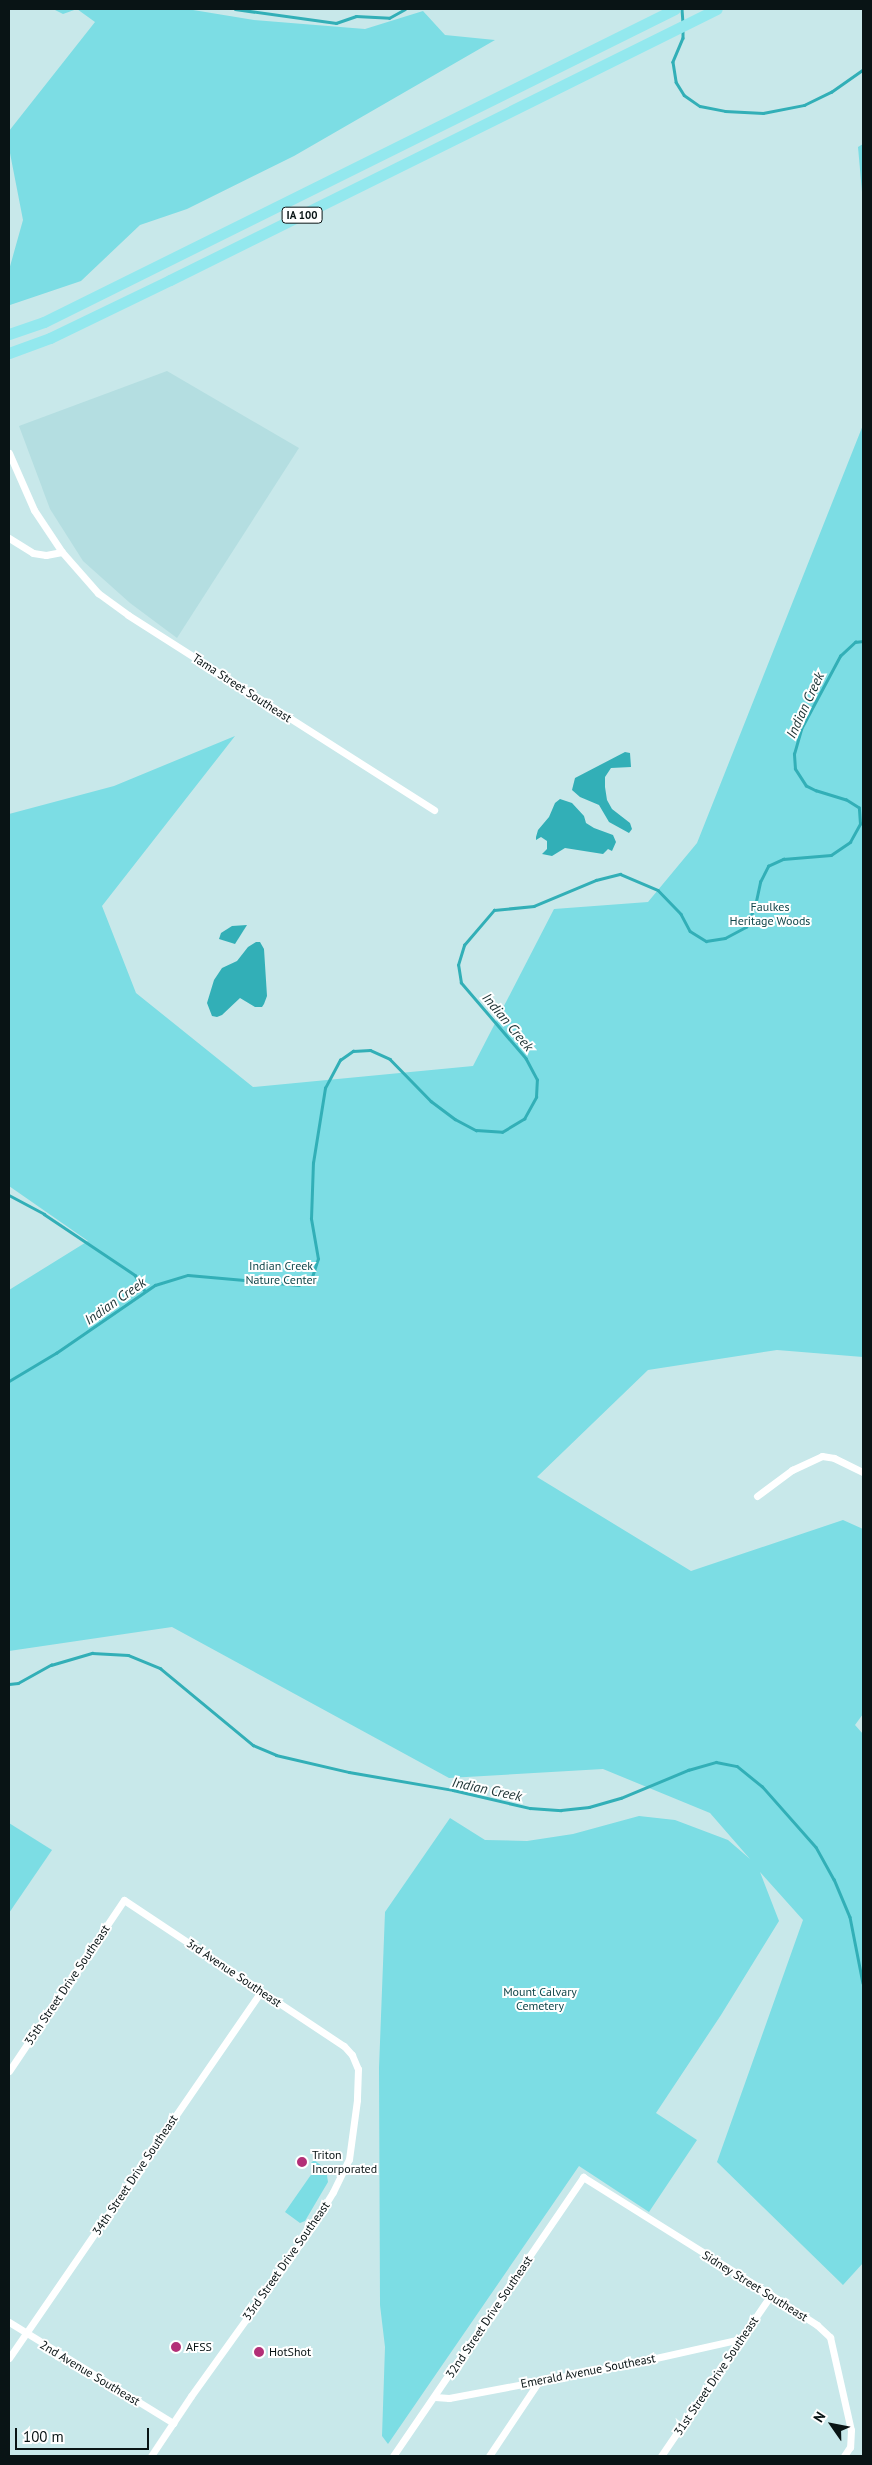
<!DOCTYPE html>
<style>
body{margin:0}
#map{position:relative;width:872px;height:2465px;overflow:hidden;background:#c8e8ea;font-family:"PT Sans",sans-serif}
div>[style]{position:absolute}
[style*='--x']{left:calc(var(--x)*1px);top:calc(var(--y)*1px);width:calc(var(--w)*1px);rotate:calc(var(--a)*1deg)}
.built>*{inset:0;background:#b4dee1}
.green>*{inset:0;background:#7cdde4}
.water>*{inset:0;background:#32afb7}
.stream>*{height:2.5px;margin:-1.25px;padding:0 1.25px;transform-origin:1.25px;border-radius:1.25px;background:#32afb7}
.minor>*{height:7px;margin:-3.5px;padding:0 3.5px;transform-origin:3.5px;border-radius:3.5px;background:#fff}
.trunk>*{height:11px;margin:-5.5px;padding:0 5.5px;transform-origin:5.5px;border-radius:5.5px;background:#93e8ee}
.dots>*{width:14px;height:14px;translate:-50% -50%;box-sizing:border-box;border:2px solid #fff;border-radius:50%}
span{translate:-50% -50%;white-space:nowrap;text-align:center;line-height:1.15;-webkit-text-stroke:4px #fff;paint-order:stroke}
.shield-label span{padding:1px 4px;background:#fff;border:1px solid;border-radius:4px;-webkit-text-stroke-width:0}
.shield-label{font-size:11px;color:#091415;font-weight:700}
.street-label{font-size:12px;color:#091415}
.park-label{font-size:12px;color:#11464a}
.poi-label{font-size:12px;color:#091415}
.left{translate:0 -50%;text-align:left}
.water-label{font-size:14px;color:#1c3233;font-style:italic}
.frame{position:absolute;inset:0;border:10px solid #091415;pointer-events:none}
.north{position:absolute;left:807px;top:2400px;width:50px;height:50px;-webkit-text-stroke:4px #fff;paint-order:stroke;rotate:303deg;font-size:14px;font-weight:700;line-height:20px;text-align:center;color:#091415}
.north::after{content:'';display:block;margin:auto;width:18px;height:22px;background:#091415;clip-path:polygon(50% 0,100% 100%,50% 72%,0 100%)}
.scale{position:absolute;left:15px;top:2428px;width:134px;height:22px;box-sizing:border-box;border:2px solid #091415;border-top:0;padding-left:6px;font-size:15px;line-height:18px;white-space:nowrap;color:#091415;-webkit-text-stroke:4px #fff;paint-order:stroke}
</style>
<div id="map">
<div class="built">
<i style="clip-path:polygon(167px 371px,299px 448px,177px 638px,130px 603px,83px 561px,50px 509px,19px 426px)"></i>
</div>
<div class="green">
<i style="clip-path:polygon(53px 9px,187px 9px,254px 20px,365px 29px,423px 11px,445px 35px,495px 40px,294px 156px,187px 209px,140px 225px,81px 281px,10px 305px,9px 270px,23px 220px,9px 148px,9px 131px,95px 22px,77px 9px,63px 14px)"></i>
<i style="clip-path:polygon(863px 144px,863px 203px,858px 147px)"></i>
<i style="clip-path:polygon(863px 425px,863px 1357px,777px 1350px,648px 1370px,537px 1477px,691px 1571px,843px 1520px,863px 1529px,863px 1714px,855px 1725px,863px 1734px,863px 2263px,843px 2285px,717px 2162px,803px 1920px,760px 1872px,779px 1921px,721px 2015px,656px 2113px,697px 2140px,649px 2212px,579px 2166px,388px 2444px,382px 2436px,385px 2347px,380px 2305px,379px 2068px,385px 1912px,450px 1818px,485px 1840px,527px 1841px,573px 1834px,639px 1816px,675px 1820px,728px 1840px,750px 1859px,710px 1813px,603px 1769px,449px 1778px,172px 1627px,9px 1651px,9px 1290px,88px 1241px,9px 1186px,9px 814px,114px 786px,235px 736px,102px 906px,136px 993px,253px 1087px,473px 1066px,554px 909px,648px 902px,697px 843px)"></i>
<i style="clip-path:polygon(9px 1823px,52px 1850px,9px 1913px)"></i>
<i style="clip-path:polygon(314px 2160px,326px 2169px,328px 2182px,305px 2221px,300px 2223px,285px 2212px,315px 2169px,311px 2163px)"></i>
</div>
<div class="water">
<i style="clip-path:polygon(625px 752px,630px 753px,631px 767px,611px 768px,605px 777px,605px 787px,607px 800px,612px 809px,630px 823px,632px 829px,629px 833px,609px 822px,599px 805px,580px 797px,572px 790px,575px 778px)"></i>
<i style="clip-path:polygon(560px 799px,572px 803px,584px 816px,586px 823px,594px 828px,613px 835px,616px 842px,612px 851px,608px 849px,603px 854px,565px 848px,552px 856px,542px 854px,547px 849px,547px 841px,541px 837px,536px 840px,536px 837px,538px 830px,549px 817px,555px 803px)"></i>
<i style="clip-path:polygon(247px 925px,235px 944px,219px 939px,221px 933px,232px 926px)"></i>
<i style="clip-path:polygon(256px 942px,260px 942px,264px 949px,267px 996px,264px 1004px,262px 1007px,255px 1007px,240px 998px,222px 1015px,217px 1017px,212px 1016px,207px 1003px,214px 980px,222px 968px,237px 961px,248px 947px)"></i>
</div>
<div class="stream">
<i style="--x:235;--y:9;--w:102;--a:7.9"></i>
<i style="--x:336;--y:23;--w:21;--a:-19"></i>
<i style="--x:356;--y:16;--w:33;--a:3"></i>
<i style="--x:389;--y:18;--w:18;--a:-29"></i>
<i style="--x:682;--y:9;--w:13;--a:86"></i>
<i style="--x:683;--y:30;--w:8;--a:90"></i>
<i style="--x:683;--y:38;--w:26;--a:113"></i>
<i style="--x:673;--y:62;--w:20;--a:81"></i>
<i style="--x:676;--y:82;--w:15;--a:58"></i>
<i style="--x:684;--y:95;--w:19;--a:35"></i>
<i style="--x:700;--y:106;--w:25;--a:11"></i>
<i style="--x:725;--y:111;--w:38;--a:3"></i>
<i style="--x:763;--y:113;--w:42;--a:-11"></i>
<i style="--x:804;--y:105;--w:30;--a:-26"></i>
<i style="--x:831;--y:92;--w:39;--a:-35"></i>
<i style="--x:9;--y:1195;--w:40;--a:28"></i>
<i style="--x:44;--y:1214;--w:110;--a:33.8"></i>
<i style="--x:135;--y:1275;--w:19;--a:58"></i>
<i style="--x:9;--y:1381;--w:55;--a:-30.8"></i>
<i style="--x:56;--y:1353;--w:120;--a:-34.5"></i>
<i style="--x:155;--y:1285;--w:34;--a:-17"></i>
<i style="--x:188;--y:1275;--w:111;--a:5.1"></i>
<i style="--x:299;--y:1285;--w:15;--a:-32"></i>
<i style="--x:312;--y:1277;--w:19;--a:-72"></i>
<i style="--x:318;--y:1259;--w:41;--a:-99.9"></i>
<i style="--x:311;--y:1219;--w:56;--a:-88"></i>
<i style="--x:313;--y:1163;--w:76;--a:-80.9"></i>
<i style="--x:325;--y:1088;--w:32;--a:-62"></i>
<i style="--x:340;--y:1060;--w:16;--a:-35"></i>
<i style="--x:353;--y:1051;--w:17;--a:-3"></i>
<i style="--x:370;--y:1050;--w:22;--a:24"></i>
<i style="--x:390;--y:1059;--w:59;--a:45.7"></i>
<i style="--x:431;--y:1101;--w:30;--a:37"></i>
<i style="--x:455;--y:1119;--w:24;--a:28"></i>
<i style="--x:476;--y:1130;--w:26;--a:4"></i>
<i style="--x:502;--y:1132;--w:26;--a:-31"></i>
<i style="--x:524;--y:1119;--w:25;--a:-61"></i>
<i style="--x:536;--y:1097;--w:17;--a:-87"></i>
<i style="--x:537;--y:1080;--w:24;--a:-118"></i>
<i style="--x:526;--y:1059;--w:100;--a:-130.5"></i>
<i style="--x:461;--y:983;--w:18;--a:-99"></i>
<i style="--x:458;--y:965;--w:21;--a:-73"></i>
<i style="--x:464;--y:945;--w:46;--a:-49.4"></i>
<i style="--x:494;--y:910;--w:40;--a:-5.7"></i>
<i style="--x:534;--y:906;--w:67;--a:-22.8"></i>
<i style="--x:596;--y:880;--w:25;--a:-14"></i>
<i style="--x:620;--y:874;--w:41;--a:22.8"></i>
<i style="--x:658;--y:890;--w:33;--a:46"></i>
<i style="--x:681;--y:914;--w:19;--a:62"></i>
<i style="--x:690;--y:931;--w:19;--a:32"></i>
<i style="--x:706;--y:941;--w:19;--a:-9"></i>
<i style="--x:725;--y:938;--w:24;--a:-28"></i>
<i style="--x:746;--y:927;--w:23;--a:-67"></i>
<i style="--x:755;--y:906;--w:25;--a:-78"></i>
<i style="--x:760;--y:882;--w:18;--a:-63"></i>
<i style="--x:768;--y:866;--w:17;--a:-25"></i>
<i style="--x:783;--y:859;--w:48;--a:-4.8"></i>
<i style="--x:831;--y:855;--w:23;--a:-34"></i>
<i style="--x:850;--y:842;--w:21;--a:-61"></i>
<i style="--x:860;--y:824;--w:16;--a:-94"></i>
<i style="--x:859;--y:808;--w:15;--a:-148"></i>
<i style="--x:846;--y:800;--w:31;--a:-163"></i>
<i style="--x:816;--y:791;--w:11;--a:-153"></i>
<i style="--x:806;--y:786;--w:20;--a:-123"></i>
<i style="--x:795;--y:769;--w:15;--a:-94"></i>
<i style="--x:794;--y:754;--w:26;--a:-74"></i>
<i style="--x:801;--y:729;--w:83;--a:-61.9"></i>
<i style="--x:840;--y:656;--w:21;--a:-43"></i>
<i style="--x:855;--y:642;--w:8;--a:-7"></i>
<i style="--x:9;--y:1684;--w:9;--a:-6"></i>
<i style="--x:18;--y:1683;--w:38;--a:-29"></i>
<i style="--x:51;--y:1665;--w:43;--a:-16.3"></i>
<i style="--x:92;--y:1653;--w:36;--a:3"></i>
<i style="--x:128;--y:1655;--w:35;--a:22"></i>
<i style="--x:160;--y:1668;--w:121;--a:39.6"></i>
<i style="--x:253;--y:1745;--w:25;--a:23"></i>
<i style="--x:276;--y:1755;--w:75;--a:13.1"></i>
<i style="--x:349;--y:1772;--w:106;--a:9.8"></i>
<i style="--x:453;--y:1790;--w:79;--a:13.2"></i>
<i style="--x:530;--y:1808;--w:31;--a:4"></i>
<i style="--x:561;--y:1810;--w:28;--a:-6"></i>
<i style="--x:589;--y:1807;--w:33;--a:-16"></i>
<i style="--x:621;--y:1798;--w:73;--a:-22.7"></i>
<i style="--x:688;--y:1770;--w:29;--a:-16"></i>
<i style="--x:716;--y:1762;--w:21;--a:11"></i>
<i style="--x:737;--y:1766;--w:32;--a:39"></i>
<i style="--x:762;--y:1786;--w:81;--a:48.5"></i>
<i style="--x:816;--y:1847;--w:37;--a:61"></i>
<i style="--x:834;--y:1879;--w:41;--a:67.2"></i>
<i style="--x:850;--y:1917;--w:67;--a:78.9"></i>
</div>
<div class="minor">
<i style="--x:9;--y:453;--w:62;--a:66.3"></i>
<i style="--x:34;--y:510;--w:50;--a:56.3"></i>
<i style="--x:9;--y:538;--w:28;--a:32"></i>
<i style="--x:33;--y:553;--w:13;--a:9"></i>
<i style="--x:46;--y:555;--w:16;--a:-11"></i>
<i style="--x:62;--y:552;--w:55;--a:48.7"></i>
<i style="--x:98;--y:593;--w:37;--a:36"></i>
<i style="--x:128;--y:615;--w:363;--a:32.5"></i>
<i style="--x:757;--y:1496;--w:44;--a:-36.6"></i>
<i style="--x:792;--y:1470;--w:33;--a:-25"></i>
<i style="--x:822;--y:1456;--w:12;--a:9"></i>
<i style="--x:834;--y:1458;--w:32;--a:26"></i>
<i style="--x:9;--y:2071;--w:206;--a:-56.1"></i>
<i style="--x:124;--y:1900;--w:264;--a:33.6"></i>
<i style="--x:344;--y:2046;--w:12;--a:48"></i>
<i style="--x:352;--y:2055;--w:15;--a:67"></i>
<i style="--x:358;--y:2069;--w:31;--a:92"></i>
<i style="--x:357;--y:2100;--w:60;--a:97.7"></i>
<i style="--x:349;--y:2159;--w:37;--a:116"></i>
<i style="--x:333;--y:2192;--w:49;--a:121.8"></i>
<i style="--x:307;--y:2234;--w:199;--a:125.6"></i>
<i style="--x:191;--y:2396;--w:72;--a:123.7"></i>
<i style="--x:9;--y:2322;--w:193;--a:31.6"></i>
<i style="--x:9;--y:2358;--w:445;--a:-55.5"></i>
<i style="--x:435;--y:2397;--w:14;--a:4"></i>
<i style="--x:449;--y:2398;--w:183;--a:-10.7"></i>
<i style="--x:629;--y:2364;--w:115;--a:-12.6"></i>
<i style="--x:393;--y:2456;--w:338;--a:-55.7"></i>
<i style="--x:583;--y:2177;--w:222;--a:32.1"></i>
<i style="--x:771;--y:2295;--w:55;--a:33.1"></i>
<i style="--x:817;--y:2325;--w:18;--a:43"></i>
<i style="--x:830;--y:2337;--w:95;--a:77.3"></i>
<i style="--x:851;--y:2430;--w:17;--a:93"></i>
<i style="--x:850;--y:2447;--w:11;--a:124"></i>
<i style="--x:489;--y:2456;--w:90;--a:-56.3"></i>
<i style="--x:661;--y:2456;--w:195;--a:-55.7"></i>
</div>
<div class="trunk">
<i style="--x:9;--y:334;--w:37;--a:-19"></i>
<i style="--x:44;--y:322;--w:704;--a:-26.38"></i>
<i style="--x:9;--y:353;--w:44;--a:-20.1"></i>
<i style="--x:50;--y:338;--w:133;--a:-25.8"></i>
<i style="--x:170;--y:280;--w:610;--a:-26.36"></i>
</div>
<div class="dots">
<i style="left:302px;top:2162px;background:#b32f77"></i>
<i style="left:176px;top:2347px;background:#b32f77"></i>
<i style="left:259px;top:2352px;background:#b32f77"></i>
</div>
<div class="shield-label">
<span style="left:302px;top:215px">IA 100</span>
</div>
<div class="street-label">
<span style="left:242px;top:688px;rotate:33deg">Tama Street Southeast</span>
<span style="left:234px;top:1973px;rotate:34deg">3rd Avenue Southeast</span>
<span style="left:67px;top:1985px;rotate:-56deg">35th Street Drive Southeast</span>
<span style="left:135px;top:2175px;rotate:-56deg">34th Street Drive Southeast</span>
<span style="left:286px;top:2261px;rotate:-55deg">33rd Street Drive Southeast</span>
<span style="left:755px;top:2286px;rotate:32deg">Sidney Street Southeast</span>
<span style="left:489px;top:2317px;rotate:-56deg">32nd Street Drive Southeast</span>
<span style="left:588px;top:2371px;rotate:-11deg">Emerald Avenue Southeast</span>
<span style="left:90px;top:2373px;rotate:31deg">2nd Avenue Southeast</span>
<span style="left:716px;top:2376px;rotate:-56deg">31st Street Drive Southeast</span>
</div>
<div class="park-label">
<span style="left:770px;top:914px">Faulkes<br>Heritage Woods</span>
<span style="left:281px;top:1273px">Indian Creek<br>Nature Center</span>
<span style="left:540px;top:1999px">Mount Calvary<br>Cemetery</span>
</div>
<div class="poi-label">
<span class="left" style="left:312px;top:2162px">Triton<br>Incorporated</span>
<span class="left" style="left:186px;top:2347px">AFSS</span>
<span class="left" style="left:269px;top:2352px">HotShot</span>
</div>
<div class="water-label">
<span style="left:805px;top:705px;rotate:-65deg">Indian Creek</span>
<span style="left:508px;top:1022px;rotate:50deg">Indian Creek</span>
<span style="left:115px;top:1301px;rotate:-35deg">Indian Creek</span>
<span style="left:487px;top:1789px;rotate:12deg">Indian Creek</span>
</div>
<div class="frame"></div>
<div class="north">N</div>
<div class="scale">100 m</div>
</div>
